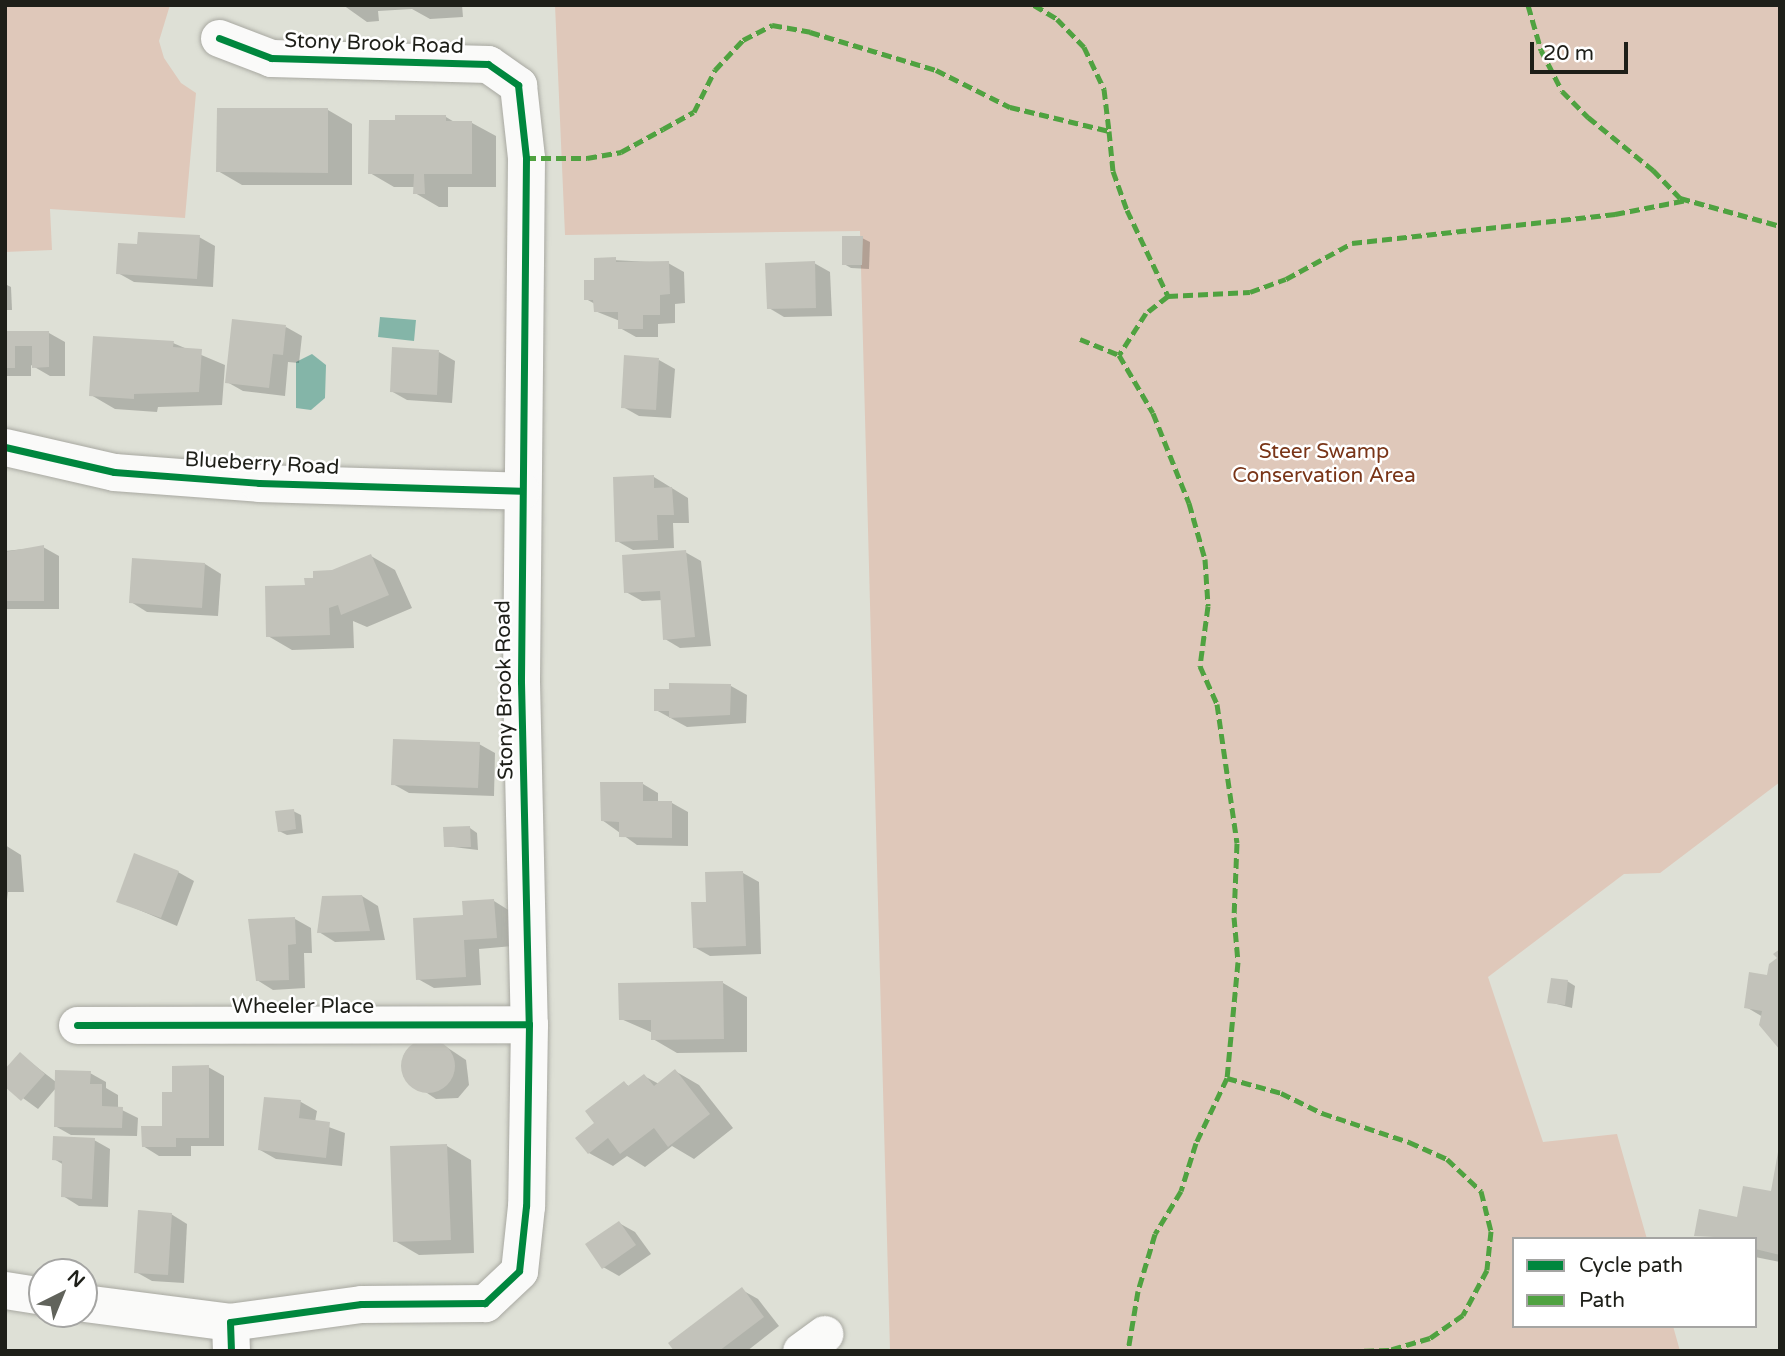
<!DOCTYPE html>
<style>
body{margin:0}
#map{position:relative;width:1785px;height:1356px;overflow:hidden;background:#dee0d6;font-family:"Varela Round",sans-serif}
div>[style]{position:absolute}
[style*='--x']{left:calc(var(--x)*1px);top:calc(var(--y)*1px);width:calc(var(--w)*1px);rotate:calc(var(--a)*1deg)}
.green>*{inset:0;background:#dfc8ba}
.water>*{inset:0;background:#84b5a8}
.shadow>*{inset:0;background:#0003}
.building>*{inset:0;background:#c2c2ba}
.round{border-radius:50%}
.roads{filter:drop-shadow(0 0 2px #a8a8a1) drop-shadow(0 0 2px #a8a8a1)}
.street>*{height:37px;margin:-18.5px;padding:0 18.5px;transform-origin:18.5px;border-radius:18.5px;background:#fafaf9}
.quiet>*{height:5px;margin-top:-2.5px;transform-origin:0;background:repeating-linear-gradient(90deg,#4fa240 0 10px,transparent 0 15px)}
.cycleway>*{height:7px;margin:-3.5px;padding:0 3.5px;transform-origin:3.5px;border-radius:3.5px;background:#00873e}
span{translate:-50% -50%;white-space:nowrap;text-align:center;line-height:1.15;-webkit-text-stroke:5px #fff;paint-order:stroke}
.street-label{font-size:21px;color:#1e1f19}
.park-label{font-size:21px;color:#793518}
.frame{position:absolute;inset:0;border:7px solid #1e1f19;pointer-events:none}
.legend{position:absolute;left:1512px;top:1237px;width:245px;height:91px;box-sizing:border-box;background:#fff;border:2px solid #a5a5a3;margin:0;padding:9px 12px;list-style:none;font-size:21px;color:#1e1f19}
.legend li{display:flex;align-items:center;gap:14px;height:35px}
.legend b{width:35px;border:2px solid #a5a5a3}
.north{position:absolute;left:28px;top:1258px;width:70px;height:70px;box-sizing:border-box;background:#fff;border:2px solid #a5a5a3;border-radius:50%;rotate:43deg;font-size:19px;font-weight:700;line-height:28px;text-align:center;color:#1e1f19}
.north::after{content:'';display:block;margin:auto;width:24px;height:32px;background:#61635b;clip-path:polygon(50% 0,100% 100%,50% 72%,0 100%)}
.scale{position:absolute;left:1530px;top:42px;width:98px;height:32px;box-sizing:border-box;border:4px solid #1e1f19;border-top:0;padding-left:9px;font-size:21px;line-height:24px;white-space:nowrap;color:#1e1f19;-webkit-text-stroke:5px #fff;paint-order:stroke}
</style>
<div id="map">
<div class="green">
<i style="clip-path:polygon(5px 5px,170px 5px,159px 41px,164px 58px,181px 83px,196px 93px,185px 218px,50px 209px,52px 250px,5px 252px)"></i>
<i style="clip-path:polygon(555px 5px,1780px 5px,1780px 782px,1660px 873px,1624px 874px,1488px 977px,1543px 1142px,1617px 1134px,1647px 1239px,1514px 1239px,1514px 1326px,1673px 1326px,1680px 1351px,890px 1351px,860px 231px,565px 235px)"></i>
</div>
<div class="water">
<i style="clip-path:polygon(380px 317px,416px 320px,414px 341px,378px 337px)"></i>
<i style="clip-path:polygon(312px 354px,326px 365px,325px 398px,311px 410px,296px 408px,296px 362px)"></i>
</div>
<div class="shadow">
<i style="clip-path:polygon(343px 5px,462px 5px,463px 17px,430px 19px,412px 9px,378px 11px,379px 21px,367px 22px)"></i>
<i style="clip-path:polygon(328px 110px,352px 124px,352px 185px,242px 185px,218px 171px)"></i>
<i style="clip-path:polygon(446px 117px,456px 123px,472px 123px,496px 136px,496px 187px,448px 187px,448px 207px,439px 207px,415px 193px,415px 187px,394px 187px,370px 173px)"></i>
<i style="clip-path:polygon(199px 237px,215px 246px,213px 287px,134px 282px,118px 273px,139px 246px)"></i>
<i style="clip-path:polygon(862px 238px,870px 242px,869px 269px,851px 268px,844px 264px)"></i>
<i style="clip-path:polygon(595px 259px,668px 263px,684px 272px,685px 303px,675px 304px,675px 323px,658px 324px,658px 337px,636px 337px,620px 328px,620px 321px,595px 311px,595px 304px,586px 299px,596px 282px)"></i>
<i style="clip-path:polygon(814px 263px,830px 272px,832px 316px,784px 317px,769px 308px)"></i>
<i style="clip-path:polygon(5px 284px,11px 287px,12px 310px,5px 310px)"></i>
<i style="clip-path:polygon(286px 327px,302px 336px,299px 363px,288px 362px,285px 396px,243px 391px,227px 382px)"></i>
<i style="clip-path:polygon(5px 333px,49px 333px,65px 342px,65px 376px,50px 376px,31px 365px,31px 376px,5px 376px)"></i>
<i style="clip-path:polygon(173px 343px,225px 365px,222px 405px,158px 407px,157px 412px,115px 409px,91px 395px)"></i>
<i style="clip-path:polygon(439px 352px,455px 361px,452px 403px,407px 400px,391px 391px)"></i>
<i style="clip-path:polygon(659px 360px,675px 369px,671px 418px,639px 416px,623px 407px)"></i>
<i style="clip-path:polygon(654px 477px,688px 498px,689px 523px,673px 523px,674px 548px,633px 550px,617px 541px)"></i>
<i style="clip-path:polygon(43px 547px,59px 556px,59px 609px,5px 609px,5px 551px)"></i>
<i style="clip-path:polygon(685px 552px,701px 561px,711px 646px,680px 648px,665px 639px,663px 600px,642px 601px,626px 592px)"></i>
<i style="clip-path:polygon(371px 556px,395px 570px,412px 608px,367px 627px,353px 621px,354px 648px,292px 650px,268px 636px,315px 579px)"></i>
<i style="clip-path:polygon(205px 564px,221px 574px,218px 616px,147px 612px,131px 602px)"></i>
<i style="clip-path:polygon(731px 686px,747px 695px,746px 723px,687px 727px,656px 710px)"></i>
<i style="clip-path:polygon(479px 744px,495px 753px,494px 796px,409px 793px,393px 784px)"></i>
<i style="clip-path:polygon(643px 784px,658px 793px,658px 803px,672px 803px,688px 812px,688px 846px,637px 845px,602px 820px)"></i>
<i style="clip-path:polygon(293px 811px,301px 815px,303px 833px,287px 835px,279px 831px)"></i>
<i style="clip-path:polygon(470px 828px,477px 833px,478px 850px,445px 846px)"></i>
<i style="clip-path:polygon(5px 845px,21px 855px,24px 892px,8px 892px,5px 915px)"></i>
<i style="clip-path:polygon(178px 872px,194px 881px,177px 926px,118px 901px)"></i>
<i style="clip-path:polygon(743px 873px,759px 882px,761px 954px,710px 956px,694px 947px,708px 904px)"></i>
<i style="clip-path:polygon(362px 896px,378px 906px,385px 940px,335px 942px,319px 932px)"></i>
<i style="clip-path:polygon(494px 901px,510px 911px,512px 946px,479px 949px,481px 985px,434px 988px,418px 979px,465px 916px)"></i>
<i style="clip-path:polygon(295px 919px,311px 928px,312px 953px,304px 953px,305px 988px,273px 990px,257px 980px)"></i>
<i style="clip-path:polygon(1779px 959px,1763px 1017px,1746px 1007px)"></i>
<i style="clip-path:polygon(1567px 981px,1575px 986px,1572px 1008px,1549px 1002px)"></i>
<i style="clip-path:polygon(723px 983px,747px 997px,747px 1052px,677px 1053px,653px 1039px,653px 1033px,621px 1019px)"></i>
<i style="clip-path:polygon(426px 1039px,439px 1042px,466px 1060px,469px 1085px,458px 1098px,436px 1099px,406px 1079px,404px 1054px)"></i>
<i style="clip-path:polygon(20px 1054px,56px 1082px,90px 1073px,106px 1082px,106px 1088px,118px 1095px,118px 1108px,138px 1118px,137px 1136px,71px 1135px,55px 1126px,56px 1088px,38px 1109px,5px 1085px)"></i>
<i style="clip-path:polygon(208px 1067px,224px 1076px,224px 1146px,191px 1146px,191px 1156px,159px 1156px,143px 1146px,164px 1128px,174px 1094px)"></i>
<i style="clip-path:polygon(675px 1071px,699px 1085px,733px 1128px,694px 1159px,672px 1146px,645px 1167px,627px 1156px,613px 1166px,589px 1153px,596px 1123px,624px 1083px,630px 1087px,644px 1076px,659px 1084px)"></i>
<i style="clip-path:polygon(265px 1098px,301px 1102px,317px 1111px,315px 1122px,345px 1133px,342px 1166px,276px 1159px,260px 1150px)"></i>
<i style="clip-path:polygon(94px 1140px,110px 1149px,108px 1207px,79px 1206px,63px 1196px,64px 1165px,54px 1159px)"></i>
<i style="clip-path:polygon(447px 1146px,471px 1160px,474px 1253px,419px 1255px,395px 1241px)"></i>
<i style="clip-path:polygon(1780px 1155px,1780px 1262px,1755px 1257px,1755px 1239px,1696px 1235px,1739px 1219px,1772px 1193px)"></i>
<i style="clip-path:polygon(171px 1214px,187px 1224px,184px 1283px,152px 1281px,136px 1272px)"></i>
<i style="clip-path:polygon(619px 1223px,635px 1232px,651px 1254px,619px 1276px,603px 1267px)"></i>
<i style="clip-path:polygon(742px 1290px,758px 1299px,779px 1326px,747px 1351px,676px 1351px)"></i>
</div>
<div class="building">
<i style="clip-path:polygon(217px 108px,328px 108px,328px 173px,216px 172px)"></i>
<i style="clip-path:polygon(395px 115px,446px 115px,446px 121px,472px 121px,472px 174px,424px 174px,425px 194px,413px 194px,414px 174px,368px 174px,369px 120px,395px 120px)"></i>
<i style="clip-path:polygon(138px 232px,200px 235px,197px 279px,116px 274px,118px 243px,137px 244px)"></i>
<i style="clip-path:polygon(842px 236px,863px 236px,862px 265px,842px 265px)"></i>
<i style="clip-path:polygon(616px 257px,616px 262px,669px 261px,670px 294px,660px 295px,660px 315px,643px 315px,643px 329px,618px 329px,618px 312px,594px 312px,593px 300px,584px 300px,584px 280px,594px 280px,594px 258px)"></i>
<i style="clip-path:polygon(815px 261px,816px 308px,767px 309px,765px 263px)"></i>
<i style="clip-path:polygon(232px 319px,286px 325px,283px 355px,273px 354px,269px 388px,225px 383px)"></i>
<i style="clip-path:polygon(5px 331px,49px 331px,49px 367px,32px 368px,32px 346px,15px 346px,15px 368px,5px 368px)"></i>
<i style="clip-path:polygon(93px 336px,174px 341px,173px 347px,202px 349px,199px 392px,134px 394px,134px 399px,89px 396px)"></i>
<i style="clip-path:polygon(392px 347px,439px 350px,437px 395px,390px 392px)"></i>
<i style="clip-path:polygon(624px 355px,659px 358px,656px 410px,621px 408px)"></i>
<i style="clip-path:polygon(654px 475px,654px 488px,672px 487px,674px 515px,657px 515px,658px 540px,615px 542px,613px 477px)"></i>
<i style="clip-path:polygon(44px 545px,44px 601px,5px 601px,5px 552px)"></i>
<i style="clip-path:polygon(686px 550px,695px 637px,663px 640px,660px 591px,624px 593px,622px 555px)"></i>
<i style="clip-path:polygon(371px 554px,389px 595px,341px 615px,338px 605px,329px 608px,330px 635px,266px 637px,265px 586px,305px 585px,304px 578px,313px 578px,313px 571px,332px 570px)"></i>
<i style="clip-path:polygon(132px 558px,205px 563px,202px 608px,129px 603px)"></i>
<i style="clip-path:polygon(669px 683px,731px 684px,730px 715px,669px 718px,669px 711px,654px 711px,654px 689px,669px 689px)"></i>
<i style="clip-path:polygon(393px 739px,480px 742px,478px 788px,391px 785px)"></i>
<i style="clip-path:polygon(600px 782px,643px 782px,643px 801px,672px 801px,672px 838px,619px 837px,619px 822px,601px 821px)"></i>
<i style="clip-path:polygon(294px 809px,296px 829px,278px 832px,275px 811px)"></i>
<i style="clip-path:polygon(470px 826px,471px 847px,444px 847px,443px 827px)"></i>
<i style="clip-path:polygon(134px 853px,179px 871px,161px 918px,116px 902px)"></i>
<i style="clip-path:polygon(743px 871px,746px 946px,693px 948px,691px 902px,706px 902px,705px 872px)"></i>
<i style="clip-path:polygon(362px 895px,370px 931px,317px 933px,322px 896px)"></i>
<i style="clip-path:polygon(494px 899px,497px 938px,464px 940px,466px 977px,416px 980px,413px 918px,463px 915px,462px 901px)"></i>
<i style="clip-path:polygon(295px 917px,296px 944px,288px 945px,289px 980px,256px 981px,248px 919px)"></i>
<i style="clip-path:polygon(1780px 949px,1780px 1050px,1759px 1025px,1762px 1011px,1744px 1008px,1749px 972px,1767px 975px,1769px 964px,1777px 958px,1773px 954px)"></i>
<i style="clip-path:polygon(1551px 978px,1568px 980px,1565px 1005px,1547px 1003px)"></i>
<i style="clip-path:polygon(723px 981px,724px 1039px,651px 1040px,651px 1020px,619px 1020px,618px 983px)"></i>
<i class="round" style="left:401px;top:1039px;width:54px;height:54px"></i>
<i style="clip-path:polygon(20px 1052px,45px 1074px,21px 1101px,5px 1087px,5px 1069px)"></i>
<i style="clip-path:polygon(209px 1065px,209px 1138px,176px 1138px,176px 1147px,142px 1147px,141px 1126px,162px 1126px,162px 1092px,172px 1092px,172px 1066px)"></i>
<i style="clip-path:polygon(675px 1069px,710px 1114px,668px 1147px,654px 1128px,620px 1154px,608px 1138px,588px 1154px,575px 1138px,594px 1123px,585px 1111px,624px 1081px,628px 1086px,644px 1074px,654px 1086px)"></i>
<i style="clip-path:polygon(55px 1070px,91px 1071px,90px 1084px,102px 1084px,102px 1106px,123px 1107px,122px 1128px,54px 1127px)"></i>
<i style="clip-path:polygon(264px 1097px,301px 1100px,299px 1118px,330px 1122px,326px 1158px,258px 1150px)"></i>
<i style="clip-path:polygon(53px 1136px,95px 1138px,92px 1199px,61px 1197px,62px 1161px,52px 1160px)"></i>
<i style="clip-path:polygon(447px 1144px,451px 1240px,393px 1242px,390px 1146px)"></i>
<i style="clip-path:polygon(1778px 1152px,1780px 1255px,1755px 1249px,1755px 1239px,1694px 1236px,1699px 1209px,1737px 1217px,1743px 1186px,1771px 1191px)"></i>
<i style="clip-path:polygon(138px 1210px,172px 1213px,168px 1275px,134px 1273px)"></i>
<i style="clip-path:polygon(619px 1221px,636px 1245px,602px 1269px,585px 1244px)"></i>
<i style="clip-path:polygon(742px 1287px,764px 1317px,719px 1351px,674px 1351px,668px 1343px)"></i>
</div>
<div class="roads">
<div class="street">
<i style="--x:219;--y:38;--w:56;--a:21"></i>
<i style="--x:271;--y:58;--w:217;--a:1.6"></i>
<i style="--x:488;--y:64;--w:37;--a:35"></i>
<i style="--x:518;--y:85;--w:73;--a:83.7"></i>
<i style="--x:526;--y:158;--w:524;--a:90.55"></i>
<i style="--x:521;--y:682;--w:342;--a:88.7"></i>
<i style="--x:529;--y:1024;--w:182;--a:90.9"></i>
<i style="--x:526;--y:1206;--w:65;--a:96.1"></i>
<i style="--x:519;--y:1271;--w:47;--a:136.7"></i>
<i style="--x:485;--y:1303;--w:124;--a:179.5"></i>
<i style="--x:361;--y:1304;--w:132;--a:172.2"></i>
<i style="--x:230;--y:1322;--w:29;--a:88"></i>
<i style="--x:5;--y:447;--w:112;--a:12.9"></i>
<i style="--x:114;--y:472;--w:145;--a:4.3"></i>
<i style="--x:259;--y:483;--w:262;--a:1.7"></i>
<i style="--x:77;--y:1025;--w:452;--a:-0.1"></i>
<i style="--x:5;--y:1290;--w:37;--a:9"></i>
<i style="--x:84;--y:1303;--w:147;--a:7.4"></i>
<i style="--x:801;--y:1351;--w:29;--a:-36"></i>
</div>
</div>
<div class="quiet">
<i style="--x:1034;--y:5;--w:27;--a:31"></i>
<i style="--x:1057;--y:19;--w:39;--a:46"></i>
<i style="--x:1084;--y:47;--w:47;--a:64.5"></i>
<i style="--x:1104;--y:89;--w:42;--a:83.2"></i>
<i style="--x:1528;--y:5;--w:47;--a:73.9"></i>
<i style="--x:1541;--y:50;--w:46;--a:62.9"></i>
<i style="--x:1562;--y:91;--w:37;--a:45"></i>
<i style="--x:1588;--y:117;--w:84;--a:39.2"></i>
<i style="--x:1653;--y:170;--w:39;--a:46"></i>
<i style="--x:1680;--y:198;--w:104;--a:15.6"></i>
<i style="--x:526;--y:158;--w:61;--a:0"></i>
<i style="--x:587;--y:158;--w:35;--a:-10"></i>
<i style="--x:621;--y:152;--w:48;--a:-28.7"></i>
<i style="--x:663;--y:129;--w:35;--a:-29"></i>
<i style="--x:694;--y:112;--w:47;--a:-63.4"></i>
<i style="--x:715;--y:70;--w:41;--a:-47"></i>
<i style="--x:743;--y:40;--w:33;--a:-27"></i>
<i style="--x:772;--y:25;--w:39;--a:10"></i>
<i style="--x:810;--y:32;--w:132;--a:16.8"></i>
<i style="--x:936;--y:70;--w:83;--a:26.6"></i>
<i style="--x:1010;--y:107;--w:102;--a:13.6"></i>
<i style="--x:1109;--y:131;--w:40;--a:84.3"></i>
<i style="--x:1113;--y:171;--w:41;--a:70.3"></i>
<i style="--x:1127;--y:210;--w:95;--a:64.5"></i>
<i style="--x:1168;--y:296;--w:28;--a:142"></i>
<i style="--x:1146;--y:313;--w:50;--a:122.7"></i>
<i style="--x:1168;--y:296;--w:82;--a:-2.8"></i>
<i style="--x:1250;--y:292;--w:38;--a:-20"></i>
<i style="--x:1286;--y:279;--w:75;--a:-28.6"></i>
<i style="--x:1352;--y:243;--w:265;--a:-6.3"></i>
<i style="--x:1615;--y:214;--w:73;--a:-11"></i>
<i style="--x:1080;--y:339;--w:42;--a:22.3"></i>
<i style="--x:1119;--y:355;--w:67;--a:59.6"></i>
<i style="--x:1153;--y:413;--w:97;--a:68.2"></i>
<i style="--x:1189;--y:503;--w:58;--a:74.1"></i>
<i style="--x:1205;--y:559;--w:47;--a:86.3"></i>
<i style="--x:1208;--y:606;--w:61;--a:97.6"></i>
<i style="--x:1200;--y:666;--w:42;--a:65.9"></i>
<i style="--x:1217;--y:704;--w:140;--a:81.8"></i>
<i style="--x:1237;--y:843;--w:74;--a:92.3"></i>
<i style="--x:1234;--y:917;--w:45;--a:84.9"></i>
<i style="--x:1238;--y:962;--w:117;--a:95.4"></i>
<i style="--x:1227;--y:1078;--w:72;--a:115.5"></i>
<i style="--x:1196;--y:1143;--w:50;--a:107.4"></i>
<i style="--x:1181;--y:1191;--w:50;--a:121.2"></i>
<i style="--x:1155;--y:1234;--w:59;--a:106.6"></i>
<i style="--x:1138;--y:1291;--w:61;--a:99.5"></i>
<i style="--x:1227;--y:1078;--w:56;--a:15.5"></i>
<i style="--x:1281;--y:1093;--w:46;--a:26"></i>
<i style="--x:1322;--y:1113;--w:92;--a:18.4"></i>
<i style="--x:1409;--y:1142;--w:42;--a:24.1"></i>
<i style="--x:1447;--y:1159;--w:47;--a:43.3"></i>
<i style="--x:1481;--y:1191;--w:41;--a:76"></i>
<i style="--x:1491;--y:1231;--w:39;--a:96"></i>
<i style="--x:1487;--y:1270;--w:51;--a:118.1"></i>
<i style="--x:1463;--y:1315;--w:40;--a:145.1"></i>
<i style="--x:1430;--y:1338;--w:43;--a:163.7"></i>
<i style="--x:1389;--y:1350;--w:31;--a:178"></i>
</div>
<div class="cycleway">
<i style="--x:219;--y:38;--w:56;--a:21"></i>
<i style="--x:271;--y:58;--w:217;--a:1.6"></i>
<i style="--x:488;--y:64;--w:37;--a:35"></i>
<i style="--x:518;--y:85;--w:73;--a:83.7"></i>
<i style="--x:526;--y:158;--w:524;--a:90.55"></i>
<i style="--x:521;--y:682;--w:342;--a:88.7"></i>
<i style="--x:529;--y:1024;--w:182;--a:90.9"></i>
<i style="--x:526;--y:1206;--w:65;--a:96.1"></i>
<i style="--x:519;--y:1271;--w:47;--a:136.7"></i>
<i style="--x:485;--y:1303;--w:124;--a:179.5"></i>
<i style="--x:361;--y:1304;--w:132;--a:172.2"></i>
<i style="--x:230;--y:1322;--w:29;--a:88"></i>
<i style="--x:5;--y:447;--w:112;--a:12.9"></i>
<i style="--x:114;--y:472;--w:145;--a:4.3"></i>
<i style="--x:259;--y:483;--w:262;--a:1.7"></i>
<i style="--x:77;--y:1025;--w:452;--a:-0.1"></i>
</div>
<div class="street-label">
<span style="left:374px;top:44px;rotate:2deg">Stony Brook Road</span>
<span style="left:262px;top:464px;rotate:3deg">Blueberry Road</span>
<span style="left:505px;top:690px;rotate:-91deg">Stony Brook Road</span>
<span style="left:303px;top:1007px">Wheeler Place</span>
</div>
<div class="park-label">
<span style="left:1324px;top:464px">Steer Swamp<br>Conservation Area</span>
</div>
<div class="frame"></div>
<ul class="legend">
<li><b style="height:9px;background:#00873e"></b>Cycle path</li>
<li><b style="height:9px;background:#4fa240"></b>Path</li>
</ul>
<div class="north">N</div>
<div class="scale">20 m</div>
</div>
